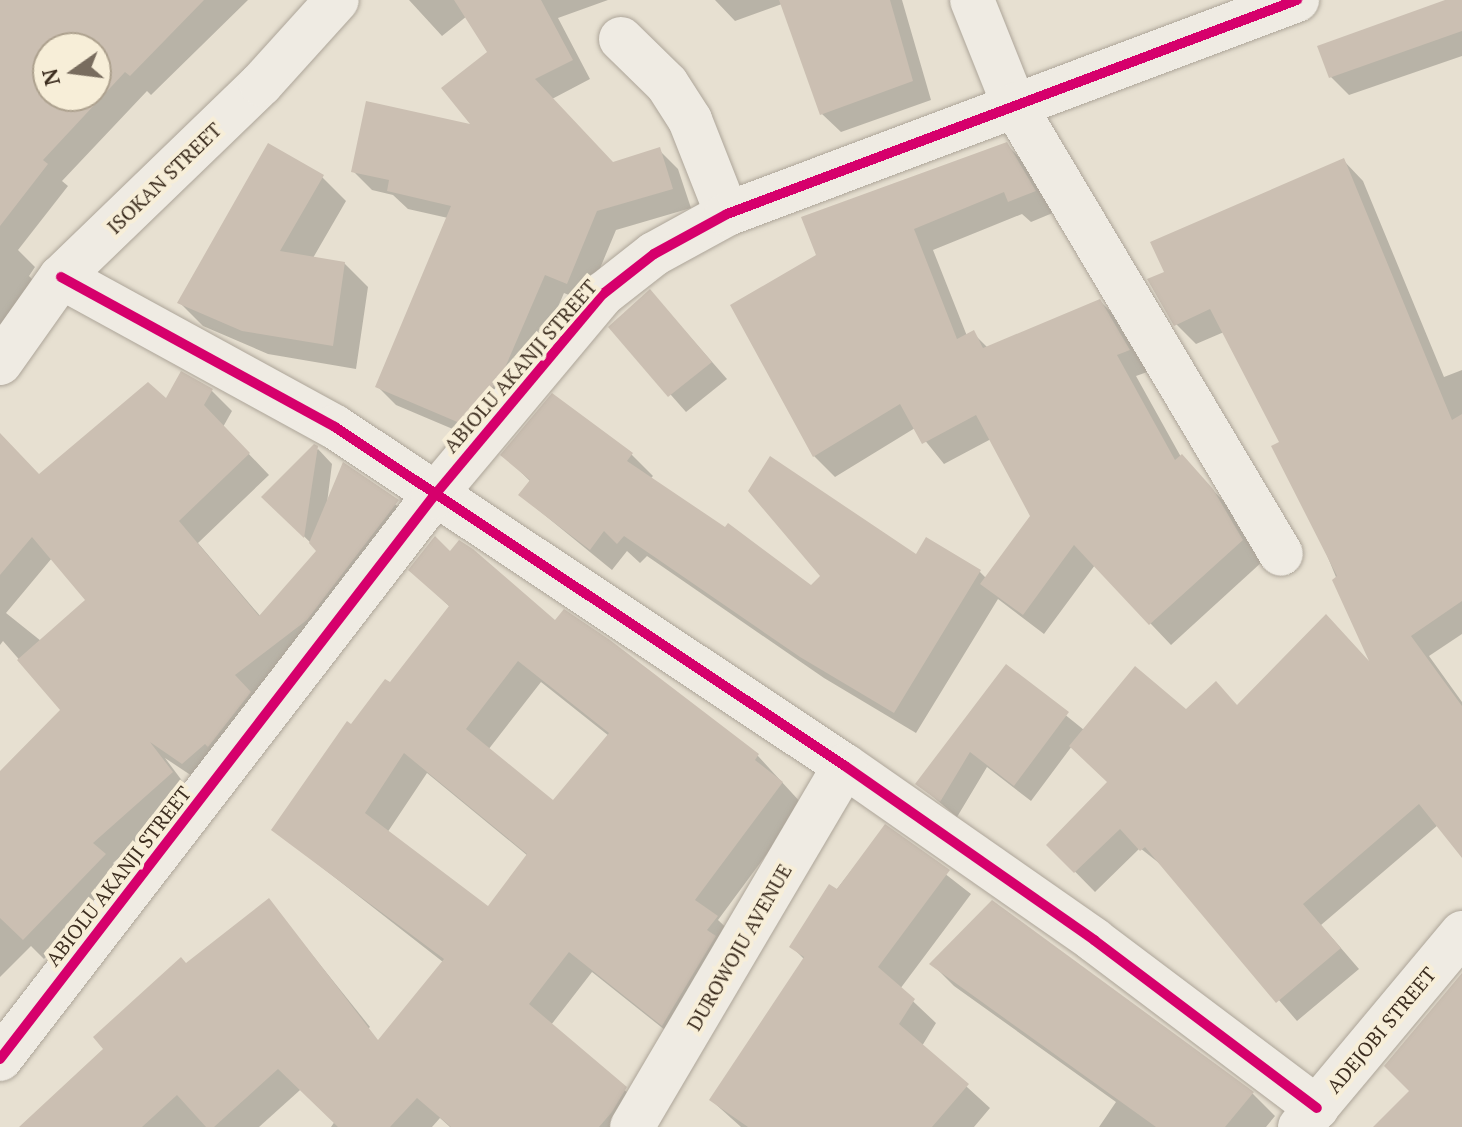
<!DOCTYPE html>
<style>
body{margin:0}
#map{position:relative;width:1462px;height:1127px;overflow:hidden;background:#e7e0d1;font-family:"PT Serif",serif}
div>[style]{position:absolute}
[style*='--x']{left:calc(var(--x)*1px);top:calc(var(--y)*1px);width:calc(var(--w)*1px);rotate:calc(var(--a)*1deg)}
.shadow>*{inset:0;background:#0003}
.building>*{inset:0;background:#cbbfb2}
.roads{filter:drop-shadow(0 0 2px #ada599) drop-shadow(0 0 2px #ada599)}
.minor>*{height:44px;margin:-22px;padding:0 22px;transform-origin:22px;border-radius:22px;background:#efebe3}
.cycleway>*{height:10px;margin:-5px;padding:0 5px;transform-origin:5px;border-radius:5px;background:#d6006c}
span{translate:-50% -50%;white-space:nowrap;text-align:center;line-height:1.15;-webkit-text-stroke:8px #f7eed8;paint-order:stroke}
.street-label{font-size:20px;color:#3d2e20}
.north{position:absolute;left:32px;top:32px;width:80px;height:80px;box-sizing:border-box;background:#f7eed8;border:2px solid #ada18e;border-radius:50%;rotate:256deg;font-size:22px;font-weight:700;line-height:32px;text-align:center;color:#3d2e20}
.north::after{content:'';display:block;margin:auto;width:28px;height:36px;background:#786c5e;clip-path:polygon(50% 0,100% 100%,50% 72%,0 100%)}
</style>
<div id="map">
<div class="shadow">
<i style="clip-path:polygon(evenodd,0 0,248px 0,151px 95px,147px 91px,62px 181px,68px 186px,18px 250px,35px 267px,29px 276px,49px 296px,0 353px,0 0,48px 48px,96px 48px,96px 96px,48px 96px,48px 48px)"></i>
<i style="clip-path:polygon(409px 0,608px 0,558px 18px,590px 79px,552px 99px,613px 164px,659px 150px,678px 169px,691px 208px,616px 230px,586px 302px,564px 293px,519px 396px,481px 441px,396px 405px,377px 386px,448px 218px,408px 209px,393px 195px,372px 190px,353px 171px,475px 127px,490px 53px,467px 16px,442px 36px)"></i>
<i style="clip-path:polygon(715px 0,902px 0,931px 100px,841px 132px,822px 114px,782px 4px,735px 21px)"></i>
<i style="clip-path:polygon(1455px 0,1462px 0,1462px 56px,1349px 95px,1331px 77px)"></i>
<i style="clip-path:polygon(1006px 144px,1027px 165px,1055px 212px,1031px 222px,1022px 214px,933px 250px,967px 336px,973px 333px,988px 348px,1100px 301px,1121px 322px,1150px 371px,1136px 376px,1181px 457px,1234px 512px,1263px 561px,1171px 645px,1095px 565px,1044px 634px,998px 599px,916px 733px,824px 678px,647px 556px,640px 563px,627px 551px,612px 570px,520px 495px,531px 482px,503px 455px,631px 454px,653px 476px,650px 479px,811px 588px,917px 557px,980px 572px,986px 578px,1032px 516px,991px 439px,944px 464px,915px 428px,835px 477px,814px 456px,733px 306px)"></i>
<i style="clip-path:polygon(1344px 161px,1363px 181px,1444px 377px,1462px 370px,1462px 634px,1429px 656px,1462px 702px,1462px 852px,1438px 825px,1321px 925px,1359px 969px,1297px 1021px,1164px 867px,1140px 848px,1095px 892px,1049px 845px,1109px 782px,1072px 746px,1031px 801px,987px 767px,957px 817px,918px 784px,1006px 667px,1084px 730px,1238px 707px,1372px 665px,1281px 443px,1224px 332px,1196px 344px,1176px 324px,1167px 273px)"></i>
<i style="clip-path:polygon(322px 177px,346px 201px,313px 258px,344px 263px,368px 287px,356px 369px,268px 354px,203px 326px,180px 303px)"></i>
<i style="clip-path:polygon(650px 291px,727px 379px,686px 412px,611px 327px)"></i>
<i style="clip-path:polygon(evenodd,211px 390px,232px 411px,223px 427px,269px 475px,198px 543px,261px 617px,319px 551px,264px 497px,318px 449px,332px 464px,327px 503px,344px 465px,418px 522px,204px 784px,165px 758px,192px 794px,113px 863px,125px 875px,44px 959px,31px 946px,0 977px,0 774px,63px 710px,3px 641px,0 645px,0 446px,39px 476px,166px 401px,211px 390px,52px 558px,88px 600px,41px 641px,6px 613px,52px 558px)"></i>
<i style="clip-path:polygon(evenodd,450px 554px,758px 756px,803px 805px,718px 920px,738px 939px,685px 1046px,592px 972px,551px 1025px,647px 1110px,634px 1127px,450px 1127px,440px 1118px,432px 1127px,331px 1127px,443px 962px,274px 830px,450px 607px,411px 570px,450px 554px,541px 682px,609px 736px,553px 803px,488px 750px,541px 682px,450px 554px,427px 773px,528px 856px,488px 909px,387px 833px,427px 773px)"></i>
<i style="clip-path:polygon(885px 827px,971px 894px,900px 989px,936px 1023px,922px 1046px,990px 1108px,974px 1127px,741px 1127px,711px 1100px,805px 960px,792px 947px)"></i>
<i style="clip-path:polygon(269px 901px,370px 1027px,259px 1127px,47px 1127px,106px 1049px,186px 965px)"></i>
<i style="clip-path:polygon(993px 902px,1253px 1094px,1275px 1116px,1266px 1127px,1099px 1127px,1116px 1102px,954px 986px,932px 964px)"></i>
</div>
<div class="building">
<i style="clip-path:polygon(evenodd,0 0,204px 0,130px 76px,125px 72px,43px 160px,48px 164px,0 226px,0 0,48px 48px,96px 48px,96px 96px,48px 96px,48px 48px)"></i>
<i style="clip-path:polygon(454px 0,541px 0,573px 60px,535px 79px,613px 162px,660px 147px,673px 189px,597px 211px,567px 284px,545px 275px,501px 377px,462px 424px,375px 387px,451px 206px,387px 191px,389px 180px,351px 172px,366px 101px,470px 124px,441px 88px,487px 52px)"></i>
<i style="clip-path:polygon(779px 0,890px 0,913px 81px,820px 115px)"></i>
<i style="clip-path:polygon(1445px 0,1462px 0,1462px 31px,1329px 78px,1317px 46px)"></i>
<i style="clip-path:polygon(1007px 142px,1036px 191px,1008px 202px,1004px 192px,914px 229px,957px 339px,974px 330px,983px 348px,1100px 299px,1130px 350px,1117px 355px,1175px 460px,1182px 454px,1213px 489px,1243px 540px,1149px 625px,1074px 545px,1023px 615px,980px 584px,1030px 516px,976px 415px,922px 444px,900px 404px,813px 457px,730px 305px,816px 255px,801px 217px)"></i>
<i style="clip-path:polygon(268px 143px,324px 175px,280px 251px,345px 262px,333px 346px,242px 331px,177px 303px)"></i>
<i style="clip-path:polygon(1344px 158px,1452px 420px,1462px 414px,1462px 601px,1411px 636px,1462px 706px,1462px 858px,1419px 804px,1303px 904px,1341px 948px,1276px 1003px,1145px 847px,1140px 851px,1120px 829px,1074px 873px,1046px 845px,1107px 782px,1069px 746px,1135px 666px,1186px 709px,1216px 681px,1237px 705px,1326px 614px,1369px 661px,1332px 580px,1337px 576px,1271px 446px,1279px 442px,1210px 309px,1174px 326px,1147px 279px,1164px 272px,1150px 242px)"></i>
<i style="clip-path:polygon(650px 289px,712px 362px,668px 397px,608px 327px)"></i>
<i style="clip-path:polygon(181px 371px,213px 389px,204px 405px,250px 453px,179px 521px,259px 616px,316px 551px,309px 543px,343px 462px,399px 500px,307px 620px,235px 675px,251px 692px,208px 747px,205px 744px,182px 764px,150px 742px,173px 772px,93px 843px,106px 854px,23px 940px,0 918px,0 771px,60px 710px,17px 660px,85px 600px,32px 537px,0 575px,0 433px,39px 474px,148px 382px,166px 398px)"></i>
<i style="clip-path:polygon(552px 393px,633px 453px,627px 461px,725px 527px,728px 523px,811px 585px,820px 576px,748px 491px,770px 456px,916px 554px,926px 537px,981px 570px,894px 713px,800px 657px,624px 536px,617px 544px,604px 531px,590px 550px,518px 495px,530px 480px,500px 455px)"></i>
<i style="clip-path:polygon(314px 444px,318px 446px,304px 538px,261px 497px)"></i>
<i style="clip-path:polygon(evenodd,435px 536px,450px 551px,459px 540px,473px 549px,555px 620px,564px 609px,610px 640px,759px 754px,755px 760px,783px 782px,695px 900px,718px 916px,707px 930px,716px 936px,662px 1026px,569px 952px,529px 1004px,627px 1087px,612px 1112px,599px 1127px,451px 1127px,417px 1098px,390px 1127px,338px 1127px,278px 1069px,214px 1127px,206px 1127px,177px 1095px,142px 1127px,19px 1127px,103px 1049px,93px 1037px,181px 957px,186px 963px,269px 898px,378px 1040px,444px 959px,271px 830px,347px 721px,351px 724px,385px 679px,390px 682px,449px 606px,408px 570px,435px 536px,518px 661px,609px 733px,553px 800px,466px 729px,518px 661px,435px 536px,404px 753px,527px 854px,488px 906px,365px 813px,404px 753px)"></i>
<i style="clip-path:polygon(1006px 664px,1069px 712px,1014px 786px,970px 752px,940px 802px,915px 784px)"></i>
<i style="clip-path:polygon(885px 824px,950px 870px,878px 967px,915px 999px,899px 1024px,969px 1084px,932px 1127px,748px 1127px,709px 1100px,804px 957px,789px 947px,829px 884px,837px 889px)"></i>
<i style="clip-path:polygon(992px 900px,1254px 1092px,1225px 1127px,1156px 1127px,929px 964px)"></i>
<i style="clip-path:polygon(1462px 973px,1462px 1127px,1373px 1127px,1409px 1091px,1384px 1066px)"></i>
</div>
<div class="roads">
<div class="minor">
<i style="--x:972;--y:0;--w:113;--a:68.2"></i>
<i style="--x:1014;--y:105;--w:522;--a:59.26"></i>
<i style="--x:621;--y:39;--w:64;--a:44.4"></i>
<i style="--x:667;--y:84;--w:43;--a:57.4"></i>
<i style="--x:690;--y:120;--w:101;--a:68.5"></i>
<i style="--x:61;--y:277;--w:312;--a:28.7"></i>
<i style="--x:335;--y:427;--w:612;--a:33.61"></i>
<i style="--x:845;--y:766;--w:304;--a:34.9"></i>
<i style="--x:1094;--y:940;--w:279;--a:37"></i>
<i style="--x:0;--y:363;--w:105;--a:-54.7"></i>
<i style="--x:61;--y:277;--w:278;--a:-44"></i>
<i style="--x:261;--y:84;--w:113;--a:-47.9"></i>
<i style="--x:0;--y:1059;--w:709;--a:-52.39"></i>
<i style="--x:433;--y:497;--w:265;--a:-50.1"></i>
<i style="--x:603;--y:294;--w:65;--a:-38.1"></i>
<i style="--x:654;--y:254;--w:83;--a:-28.7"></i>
<i style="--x:727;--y:214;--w:609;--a:-20.58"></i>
<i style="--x:632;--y:1127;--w:419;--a:-59.5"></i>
<i style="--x:1300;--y:1127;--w:253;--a:-50.1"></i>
</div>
</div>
<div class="cycleway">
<i style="--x:61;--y:277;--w:312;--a:28.7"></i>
<i style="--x:335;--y:427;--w:612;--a:33.61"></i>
<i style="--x:845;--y:766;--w:304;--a:34.9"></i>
<i style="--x:1094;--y:940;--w:279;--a:37"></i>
<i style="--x:0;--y:1059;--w:709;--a:-52.39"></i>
<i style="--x:433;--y:497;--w:265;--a:-50.1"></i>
<i style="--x:603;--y:294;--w:65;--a:-38.1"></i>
<i style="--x:654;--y:254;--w:83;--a:-28.7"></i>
<i style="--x:727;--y:214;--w:609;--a:-20.58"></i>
</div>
<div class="street-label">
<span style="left:164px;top:178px;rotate:-44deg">ISOKAN STREET</span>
<span style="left:520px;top:366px;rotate:-49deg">ABIOLU AKANJI STREET</span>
<span style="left:118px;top:876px;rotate:-52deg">ABIOLU AKANJI STREET</span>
<span style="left:739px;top:947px;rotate:-60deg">DUROWOJU AVENUE</span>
<span style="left:1381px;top:1030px;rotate:-50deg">ADEJOBI STREET</span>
</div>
<div class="north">N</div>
</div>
